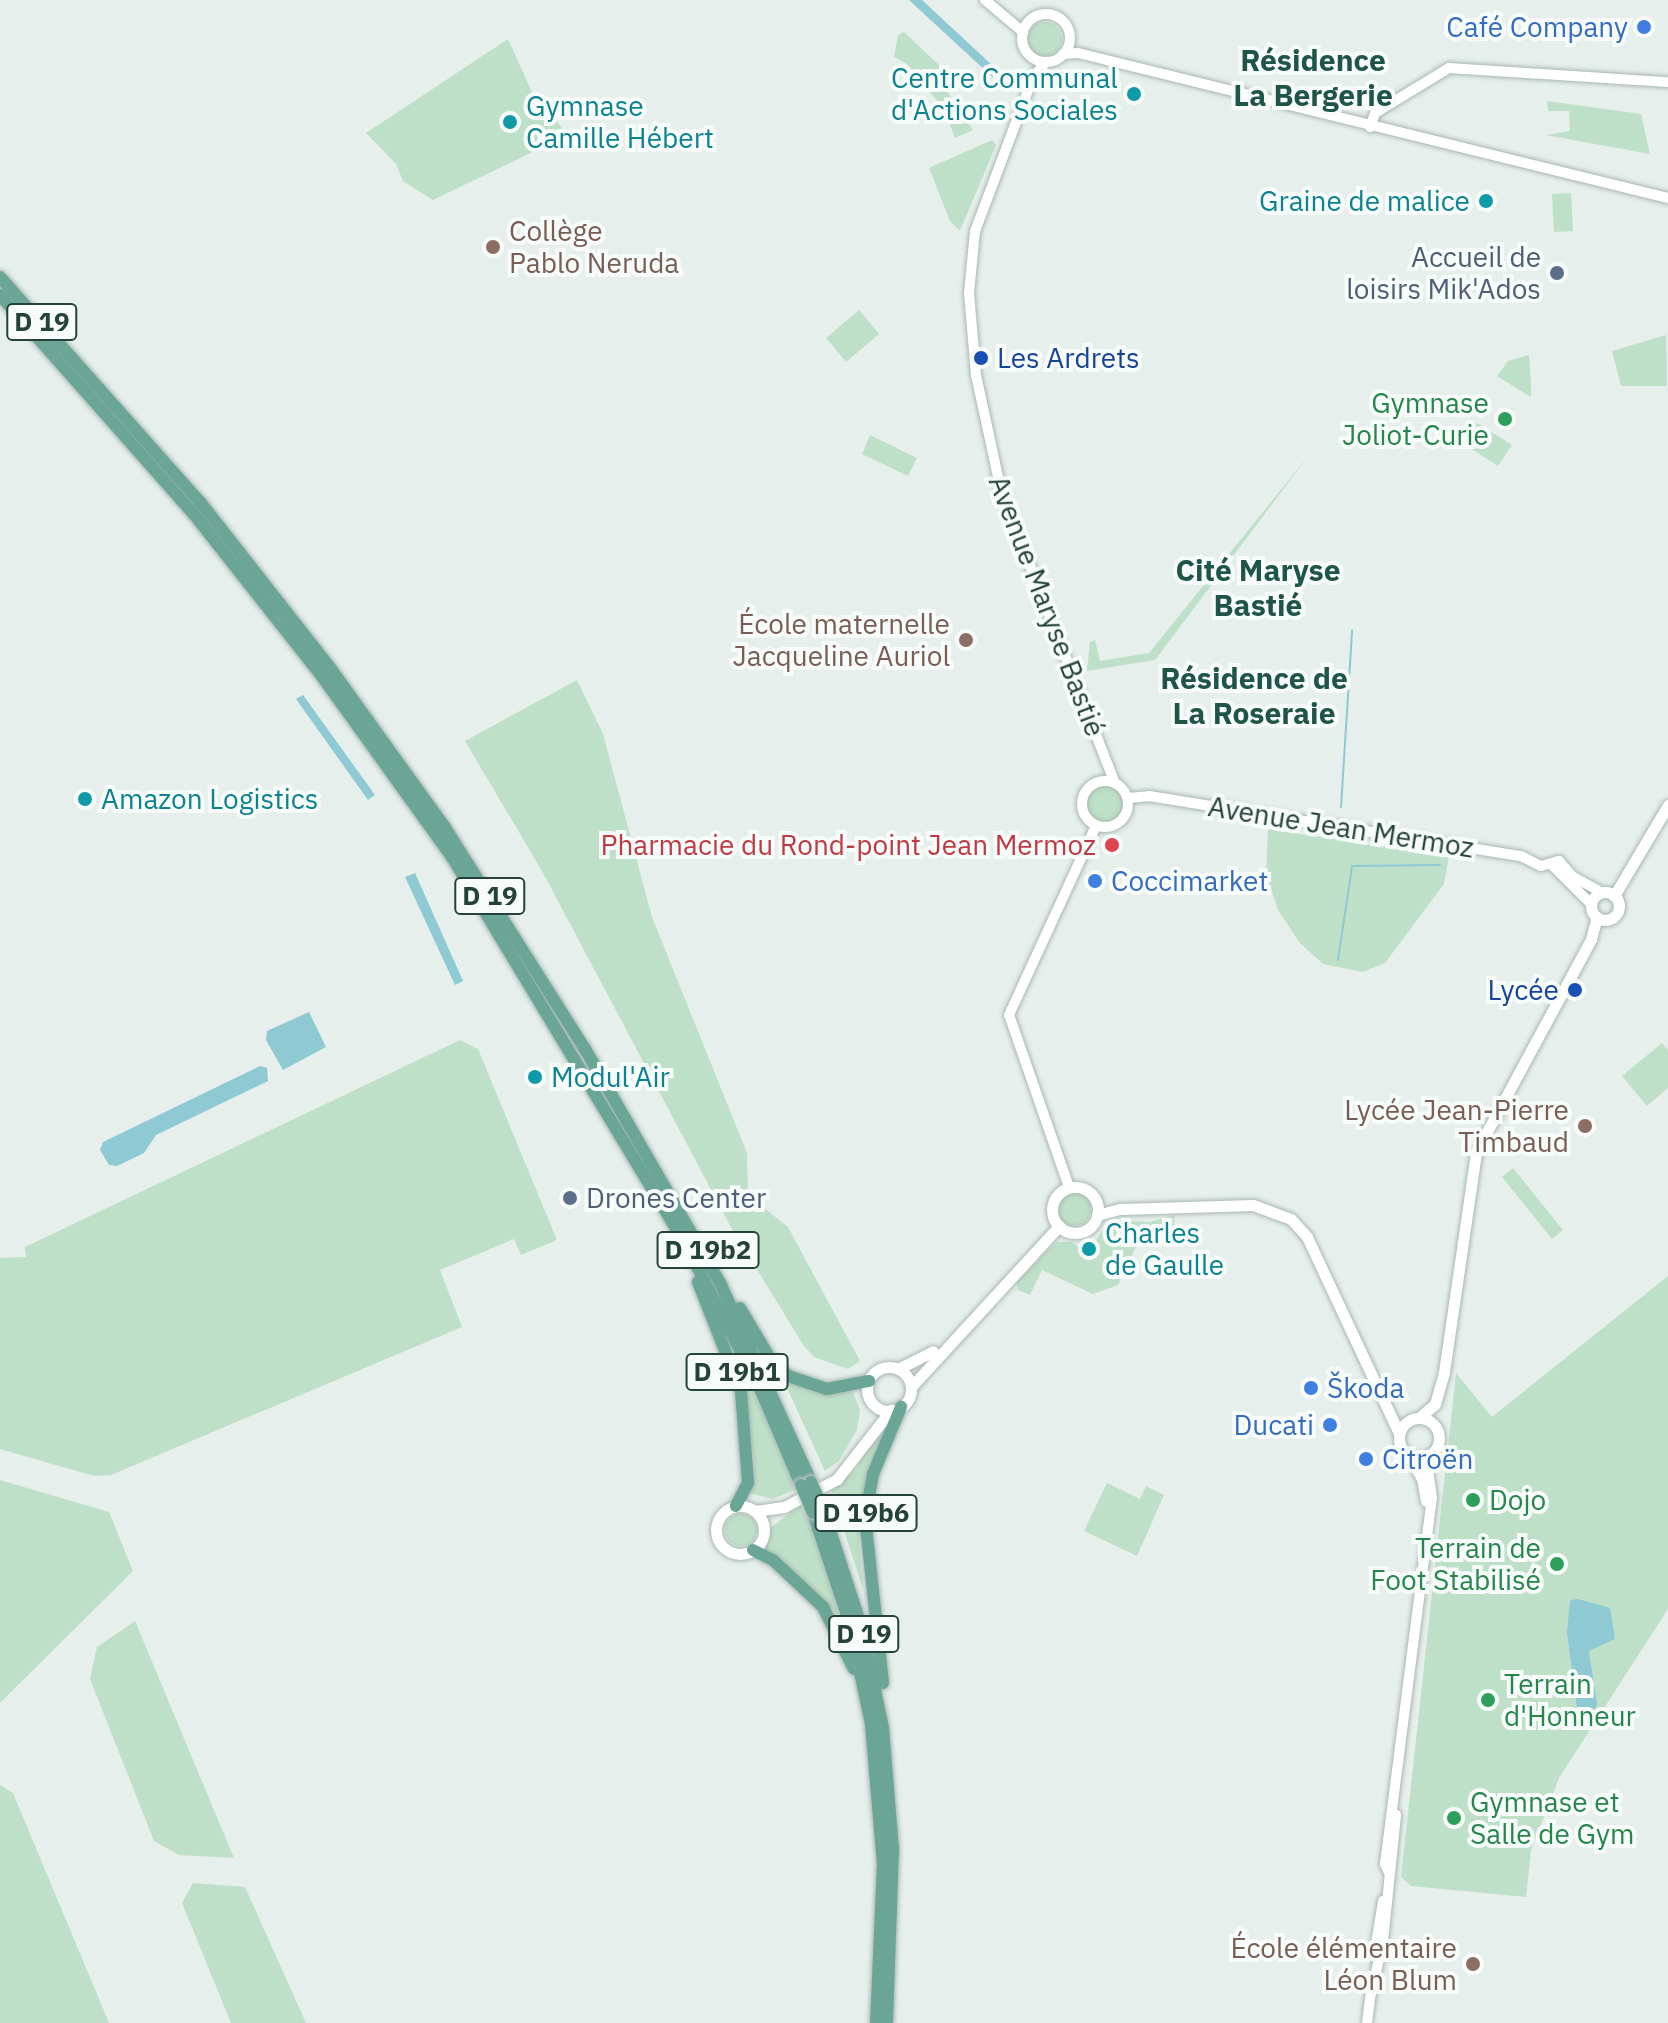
<!DOCTYPE html>
<meta charset="utf-8">
<style>
body{margin:0}
#map{position:relative;width:1668px;height:2023px;overflow:hidden;background:#e6efeb;font-family:"IBM Plex Sans",sans-serif}
div>[style]{position:absolute}
[style*='--x']{left:calc(var(--x)*1px);top:calc(var(--y)*1px);width:calc(var(--w)*1px);rotate:calc(var(--a)*1deg)}
.green>*{inset:0;background:#bfe0c8}
.round{border-radius:50%}
.water>*{inset:0;background:#8ec9d4}
.stream>*{height:2px;margin:-1px;padding:0 1px;transform-origin:1px;border-radius:1px;background:#8ec9d4}
.roads{filter:drop-shadow(0 0 2px #a8b8b2) drop-shadow(0 0 2px #a8b8b2)}
.tertiary>*{height:10px;margin:-5px;padding:0 5px;transform-origin:5px;border-radius:5px;background:#fff}
.tertiary>.ring{margin:-5px;padding:0;box-sizing:content-box;background:none;border:10px solid #fff;border-radius:50%}
.secondary>*{height:11px;margin:-5.5px;padding:0 5.5px;transform-origin:5.5px;border-radius:5.5px;background:#fff}
.secondary>.ring{margin:-5.5px;padding:0;box-sizing:content-box;background:none;border:11px solid #fff;border-radius:50%}
.primary>*{height:12px;margin:-6px;padding:0 6px;transform-origin:6px;border-radius:6px;background:#6aa596}
.bridges{filter:drop-shadow(0 0 2px #c2cac8) drop-shadow(0 0 2px #c2cac8)}
.primary-bridge>*{height:12px;margin:-6px;padding:0 6px;transform-origin:6px;border-radius:6px;background:#6aa596}
.dots>*{width:22px;height:22px;translate:-50% -50%;box-sizing:border-box;border:4px solid #f7fbf9;border-radius:50%}
span{translate:-50% -50%;white-space:nowrap;text-align:center;line-height:1.15;-webkit-text-stroke:8px #f7fbf9;paint-order:stroke}
.shield-label span{padding:2px 6px;background:#f7fbf9;border:2px solid;border-radius:6px;-webkit-text-stroke-width:0}
.shield-label{font-size:26px;color:#24423a;font-weight:700}
.shop-label{font-size:28px;color:#366cbe}
.right{translate:-100% -50%;text-align:right}
.left{translate:0 -50%;text-align:left}
.culture-label{font-size:28px;color:#0d838f}
.education-label{font-size:28px;color:#785e54}
.service-label{font-size:28px;color:#4e5e75}
.transit-label{font-size:28px;color:#164399}
.leisure-label{font-size:28px;color:#27864d}
.street-label{font-size:28px;color:#24423a}
.health-label{font-size:28px;color:#be3a42}
.neighbourhood-label{font-size:30px;color:#1f5548;font-weight:700}
</style>
<div id="map">
<div class="green">
<i class="round" style="left:1028px;top:22px;width:34px;height:34px"></i>
<i style="clip-path:polygon(904px 32px,940px 66px,942px 83px,973px 130px,955px 138px,944px 109px,907px 64px,894px 57px,898px 35px)"></i>
<i style="clip-path:polygon(508px 39px,532px 92px,568px 135px,433px 200px,403px 181px,396px 164px,366px 133px)"></i>
<i style="clip-path:polygon(1547px 101px,1641px 114px,1650px 154px,1546px 135px,1570px 131px,1569px 111px,1548px 111px)"></i>
<i style="clip-path:polygon(992px 140px,996px 145px,960px 231px,950px 221px,929px 168px)"></i>
<i style="clip-path:polygon(1571px 193px,1573px 231px,1554px 232px,1552px 194px)"></i>
<i style="clip-path:polygon(859px 310px,879px 334px,846px 362px,826px 338px)"></i>
<i style="clip-path:polygon(1666px 335px,1667px 386px,1621px 386px,1612px 351px)"></i>
<i style="clip-path:polygon(1529px 355px,1531px 380px,1531px 397px,1497px 376px,1508px 361px)"></i>
<i style="clip-path:polygon(1477px 423px,1512px 445px,1498px 466px,1464px 444px)"></i>
<i style="clip-path:polygon(870px 435px,917px 458px,908px 476px,862px 454px)"></i>
<i style="clip-path:polygon(1309px 455px,1155px 660px,1087px 671px,1090px 642px,1095px 640px,1100px 661px,1149px 653px)"></i>
<i style="clip-path:polygon(577px 680px,603px 734px,652px 917px,747px 1153px,748px 1195px,788px 1227px,860px 1361px,848px 1369px,814px 1357px,804px 1346px,732px 1229px,542px 871px,465px 741px)"></i>
<i class="round" style="left:1087px;top:785px;width:36px;height:36px"></i>
<i style="clip-path:polygon(1268px 829px,1449px 857px,1444px 884px,1385px 963px,1363px 972px,1323px 964px,1299px 942px,1278px 910px,1266px 873px)"></i>
<i style="clip-path:polygon(460px 1040px,478px 1049px,557px 1240px,521px 1255px,514px 1239px,440px 1270px,462px 1327px,111px 1475px,94px 1476px,0 1449px,0 1258px,26px 1257px,25px 1247px)"></i>
<i style="clip-path:polygon(1662px 1043px,1668px 1050px,1668px 1088px,1647px 1106px,1622px 1076px)"></i>
<i style="clip-path:polygon(1513px 1168px,1563px 1230px,1552px 1239px,1502px 1177px)"></i>
<i class="round" style="left:1057px;top:1192px;width:34px;height:34px"></i>
<i style="clip-path:polygon(1175px 1215px,1173px 1231px,1161px 1227px,1142px 1234px,1118px 1285px,1093px 1294px,1042px 1270px,1030px 1295px,1018px 1290px,1017px 1282px,1056px 1242px,1072px 1242px,1087px 1254px,1109px 1220px,1150px 1222px)"></i>
<i style="clip-path:polygon(1668px 1276px,1668px 1609px,1559px 1778px,1531px 1850px,1526px 1897px,1411px 1886px,1401px 1877px,1456px 1373px,1492px 1417px)"></i>
<i style="clip-path:polygon(744px 1370px,797px 1489px,772px 1499px,749px 1493px,754px 1466px)"></i>
<i style="clip-path:polygon(782px 1377px,820px 1393px,853px 1392px,860px 1410px,857px 1430px,839px 1461px,825px 1471px)"></i>
<i style="clip-path:polygon(889px 1422px,865px 1479px,859px 1542px,863px 1589px,831px 1491px,856px 1469px,882px 1424px)"></i>
<i style="clip-path:polygon(0 1480px,109px 1512px,133px 1571px,0 1703px)"></i>
<i style="clip-path:polygon(1107px 1483px,1140px 1499px,1146px 1486px,1164px 1495px,1137px 1556px,1084px 1531px)"></i>
<i style="clip-path:polygon(803px 1503px,842px 1624px,815px 1590px,764px 1549px,769px 1529px)"></i>
<i class="round" style="left:725px;top:1514px;width:32px;height:32px"></i>
<i style="clip-path:polygon(135px 1621px,234px 1858px,179px 1855px,154px 1841px,90px 1679px,97px 1647px)"></i>
<i style="clip-path:polygon(0 1785px,13px 1793px,109px 2023px,0 2023px)"></i>
<i style="clip-path:polygon(193px 1883px,245px 1887px,306px 2023px,231px 2023px,182px 1903px)"></i>
</div>
<div class="water">
<i style="clip-path:polygon(909px 0,922px 0,1007px 79px,1001px 85px)"></i>
<i style="clip-path:polygon(303px 695px,375px 795px,368px 800px,296px 699px)"></i>
<i style="clip-path:polygon(415px 873px,463px 981px,455px 985px,405px 877px)"></i>
<i style="clip-path:polygon(309px 1012px,326px 1047px,283px 1070px,266px 1040px,267px 1031px)"></i>
<i style="clip-path:polygon(260px 1066px,267px 1068px,268px 1081px,156px 1135px,144px 1153px,117px 1166px,109px 1165px,100px 1150px,103px 1142px)"></i>
<i style="clip-path:polygon(1578px 1599px,1610px 1608px,1615px 1639px,1589px 1651px,1597px 1704px,1592px 1721px,1585px 1722px,1578px 1715px,1567px 1633px,1570px 1600px)"></i>
</div>
<div class="stream">
<i style="--x:1341;--y:807;--w:177;--a:-86.4"></i>
<i style="--x:1338;--y:960;--w:95;--a:-81.5"></i>
<i style="--x:1352;--y:866;--w:88;--a:-0.7"></i>
</div>
<div class="roads">
<div class="tertiary">
<i style="--x:985;--y:0;--w:50;--a:40.1"></i>
<i class="ring" style="left:1022px;top:14px;width:38px;height:38px"></i>
<i style="--x:1063;--y:54;--w:15;--a:-4"></i>
<i style="--x:1078;--y:53;--w:608;--a:13.81"></i>
<i style="--x:1046;--y:62;--w:20;--a:131"></i>
<i style="--x:1033;--y:77;--w:165;--a:110.6"></i>
<i style="--x:975;--y:231;--w:62;--a:95.5"></i>
<i style="--x:969;--y:293;--w:82;--a:85.1"></i>
<i style="--x:976;--y:375;--w:119;--a:77.8"></i>
<i style="--x:1001;--y:491;--w:313;--a:68.7"></i>
<i style="--x:1370;--y:127;--w:15;--a:-70"></i>
<i style="--x:1375;--y:113;--w:87;--a:-31.3"></i>
<i style="--x:1449;--y:68;--w:219;--a:3.7"></i>
<i class="ring" style="left:1082px;top:781px;width:36px;height:36px"></i>
<i style="--x:1128;--y:798;--w:21;--a:-5"></i>
<i style="--x:1149;--y:796;--w:377;--a:9.2"></i>
<i style="--x:1521;--y:856;--w:22;--a:27"></i>
<i style="--x:1541;--y:866;--w:19;--a:-16"></i>
<i style="--x:1559;--y:861;--w:20;--a:49"></i>
<i style="--x:1572;--y:876;--w:33;--a:29"></i>
<i style="--x:1551;--y:864;--w:57;--a:45"></i>
<i style="--x:1069;--y:1187;--w:182;--a:-109.2"></i>
<i style="--x:1009;--y:1015;--w:208;--a:-65.3"></i>
<i style="--x:1409;--y:1456;--w:26;--a:61"></i>
<i style="--x:1422;--y:1479;--w:23;--a:80"></i>
<i style="--x:1389;--y:1873;--w:10;--a:-114"></i>
<i style="--x:1385;--y:1864;--w:369;--a:-82.7"></i>
<i style="--x:1432;--y:1498;--w:29;--a:-98"></i>
<i style="--x:1428;--y:1469;--w:16;--a:-75"></i>
<i style="--x:1374;--y:1956;--w:56;--a:-80.7"></i>
<i style="--x:1371;--y:1994;--w:54;--a:-77.2"></i>
<i style="--x:1383;--y:1941;--w:127;--a:-84.1"></i>
<i style="--x:1367;--y:2023;--w:35;--a:-83"></i>
</div>
<div class="secondary">
<i class="ring" style="left:1591px;top:892px;width:17px;height:17px"></i>
<i style="--x:1614;--y:896;--w:106;--a:-59.3"></i>
<i class="ring" style="left:1052px;top:1187px;width:35px;height:35px"></i>
<i style="--x:1097;--y:1215;--w:24;--a:-15"></i>
<i style="--x:1120;--y:1209;--w:133;--a:-1.7"></i>
<i style="--x:1253;--y:1205;--w:40;--a:20.2"></i>
<i style="--x:1291;--y:1219;--w:24;--a:48"></i>
<i style="--x:1307;--y:1237;--w:217;--a:64.9"></i>
<i class="ring" style="left:867px;top:1367px;width:33px;height:33px"></i>
<i style="--x:898;--y:1369;--w:39;--a:-27"></i>
<i style="--x:911;--y:1387;--w:219;--a:-47.4"></i>
<i class="ring" style="left:1399px;top:1418px;width:29px;height:29px"></i>
<i style="--x:1419;--y:1418;--w:21;--a:-41"></i>
<i style="--x:1435;--y:1404;--w:33;--a:-74"></i>
<i style="--x:1444;--y:1372;--w:222;--a:-81.7"></i>
<i style="--x:1476;--y:1152;--w:242;--a:-61.6"></i>
<i style="--x:1591;--y:939;--w:23;--a:-75"></i>
<i class="ring" style="left:716px;top:1506px;width:37px;height:37px"></i>
<i style="--x:755;--y:1511;--w:29;--a:-8"></i>
<i style="--x:784;--y:1507;--w:60;--a:-27.8"></i>
<i style="--x:837;--y:1479;--w:88;--a:-52"></i>
</div>
<div class="primary">
<i style="--x:0;--y:277;--w:301;--a:48.4"></i>
<i style="--x:200;--y:502;--w:212;--a:51.9"></i>
<i style="--x:331;--y:669;--w:193;--a:54.3"></i>
<i style="--x:444;--y:826;--w:264;--a:57.7"></i>
<i style="--x:585;--y:1049;--w:272;--a:60"></i>
<i style="--x:721;--y:1285;--w:217;--a:65.4"></i>
<i style="--x:0;--y:295;--w:291;--a:48.5"></i>
<i style="--x:193;--y:513;--w:211;--a:51.7"></i>
<i style="--x:324;--y:679;--w:219;--a:54.3"></i>
<i style="--x:452;--y:857;--w:453;--a:58.9"></i>
<i style="--x:686;--y:1245;--w:164;--a:62.8"></i>
<i style="--x:761;--y:1391;--w:102;--a:66.9"></i>
<i style="--x:698;--y:1282;--w:117;--a:68.5"></i>
<i style="--x:741;--y:1391;--w:92;--a:85.6"></i>
<i style="--x:748;--y:1483;--w:26;--a:118"></i>
<i style="--x:740;--y:1308;--w:63;--a:59.3"></i>
<i style="--x:772;--y:1362;--w:21;--a:41"></i>
<i style="--x:788;--y:1376;--w:41;--a:18.4"></i>
<i style="--x:827;--y:1389;--w:43;--a:-10.8"></i>
<i style="--x:822;--y:1506;--w:125;--a:71.9"></i>
<i style="--x:861;--y:1625;--w:105;--a:77.9"></i>
<i style="--x:883;--y:1728;--w:121;--a:85.3"></i>
<i style="--x:893;--y:1849;--w:174;--a:92"></i>
<i style="--x:813;--y:1513;--w:114;--a:71.6"></i>
<i style="--x:849;--y:1621;--w:105;--a:77.9"></i>
<i style="--x:871;--y:1724;--w:141;--a:85.1"></i>
<i style="--x:883;--y:1864;--w:159;--a:92.5"></i>
<i style="--x:753;--y:1550;--w:22;--a:27"></i>
<i style="--x:773;--y:1560;--w:69;--a:43.2"></i>
<i style="--x:823;--y:1607;--w:69;--a:63.4"></i>
<i style="--x:883;--y:1683;--w:166;--a:-96.2"></i>
<i style="--x:865;--y:1518;--w:45;--a:-79.7"></i>
<i style="--x:873;--y:1474;--w:73;--a:-67.3"></i>
</div>
</div>
<div class="bridges">
<div class="primary-bridge">
<i style="--x:811;--y:1482;--w:26;--a:65"></i>
<i style="--x:801;--y:1485;--w:30;--a:67"></i>
</div>
</div>
<div class="dots">
<i style="left:1644px;top:27px;background:#3f7fe0"></i>
<i style="left:1134px;top:94px;background:#0f9aa8"></i>
<i style="left:510px;top:122px;background:#0f9aa8"></i>
<i style="left:1486px;top:201px;background:#0f9aa8"></i>
<i style="left:493px;top:247px;background:#8d6e63"></i>
<i style="left:1557px;top:273px;background:#5c6f8a"></i>
<i style="left:981px;top:358px;background:#1a4fb4"></i>
<i style="left:1505px;top:419px;background:#2e9e5b"></i>
<i style="left:966px;top:640px;background:#8d6e63"></i>
<i style="left:85px;top:799px;background:#0f9aa8"></i>
<i style="left:1112px;top:845px;background:#e0444e"></i>
<i style="left:1095px;top:881px;background:#3f7fe0"></i>
<i style="left:1575px;top:990px;background:#1a4fb4"></i>
<i style="left:535px;top:1077px;background:#0f9aa8"></i>
<i style="left:1585px;top:1126px;background:#8d6e63"></i>
<i style="left:570px;top:1198px;background:#5c6f8a"></i>
<i style="left:1089px;top:1249px;background:#0f9aa8"></i>
<i style="left:1311px;top:1388px;background:#3f7fe0"></i>
<i style="left:1330px;top:1425px;background:#3f7fe0"></i>
<i style="left:1366px;top:1459px;background:#3f7fe0"></i>
<i style="left:1473px;top:1500px;background:#2e9e5b"></i>
<i style="left:1557px;top:1564px;background:#2e9e5b"></i>
<i style="left:1488px;top:1700px;background:#2e9e5b"></i>
<i style="left:1454px;top:1818px;background:#2e9e5b"></i>
<i style="left:1473px;top:1964px;background:#8d6e63"></i>
</div>
<div class="shield-label">
<span style="left:42px;top:322px">D 19</span>
<span style="left:490px;top:896px">D 19</span>
<span style="left:708px;top:1250px">D 19b2</span>
<span style="left:737px;top:1372px">D 19b1</span>
<span style="left:866px;top:1513px">D 19b6</span>
<span style="left:864px;top:1634px">D 19</span>
</div>
<div class="shop-label">
<span class="right" style="left:1628px;top:27px">Café Company</span>
<span class="left" style="left:1111px;top:881px">Coccimarket</span>
<span class="left" style="left:1327px;top:1388px">Škoda</span>
<span class="right" style="left:1314px;top:1425px">Ducati</span>
<span class="left" style="left:1382px;top:1459px">Citroën</span>
</div>
<div class="culture-label">
<span class="right" style="left:1118px;top:94px">Centre Communal<br>d'Actions Sociales</span>
<span class="left" style="left:526px;top:122px">Gymnase<br>Camille Hébert</span>
<span class="right" style="left:1470px;top:201px">Graine de malice</span>
<span class="left" style="left:101px;top:799px">Amazon Logistics</span>
<span class="left" style="left:551px;top:1077px">Modul'Air</span>
<span class="left" style="left:1105px;top:1249px">Charles<br>de Gaulle</span>
</div>
<div class="education-label">
<span class="left" style="left:509px;top:247px">Collège<br>Pablo Neruda</span>
<span class="right" style="left:950px;top:640px">École maternelle<br>Jacqueline Auriol</span>
<span class="right" style="left:1569px;top:1126px">Lycée Jean-Pierre<br>Timbaud</span>
<span class="right" style="left:1457px;top:1964px">École élémentaire<br>Léon Blum</span>
</div>
<div class="service-label">
<span class="right" style="left:1541px;top:273px">Accueil de<br>loisirs Mik'Ados</span>
<span class="left" style="left:586px;top:1198px">Drones Center</span>
</div>
<div class="transit-label">
<span class="left" style="left:997px;top:358px">Les Ardrets</span>
<span class="right" style="left:1559px;top:990px">Lycée</span>
</div>
<div class="leisure-label">
<span class="right" style="left:1489px;top:419px">Gymnase<br>Joliot-Curie</span>
<span class="left" style="left:1489px;top:1500px">Dojo</span>
<span class="right" style="left:1541px;top:1564px">Terrain de<br>Foot Stabilisé</span>
<span class="left" style="left:1504px;top:1700px">Terrain<br>d'Honneur</span>
<span class="left" style="left:1470px;top:1818px">Gymnase et<br>Salle de Gym</span>
</div>
<div class="street-label">
<span style="left:1047px;top:606px;rotate:69deg">Avenue Maryse Bastié</span>
<span style="left:1341px;top:827px;rotate:9deg">Avenue Jean Mermoz</span>
</div>
<div class="health-label">
<span class="right" style="left:1096px;top:845px">Pharmacie du Rond-point Jean Mermoz</span>
</div>
<div class="neighbourhood-label">
<span style="left:1313px;top:77px">Résidence<br>La Bergerie</span>
<span style="left:1258px;top:587px">Cité Maryse<br>Bastié</span>
<span style="left:1254px;top:695px">Résidence de<br>La Roseraie</span>
</div>
</div>
